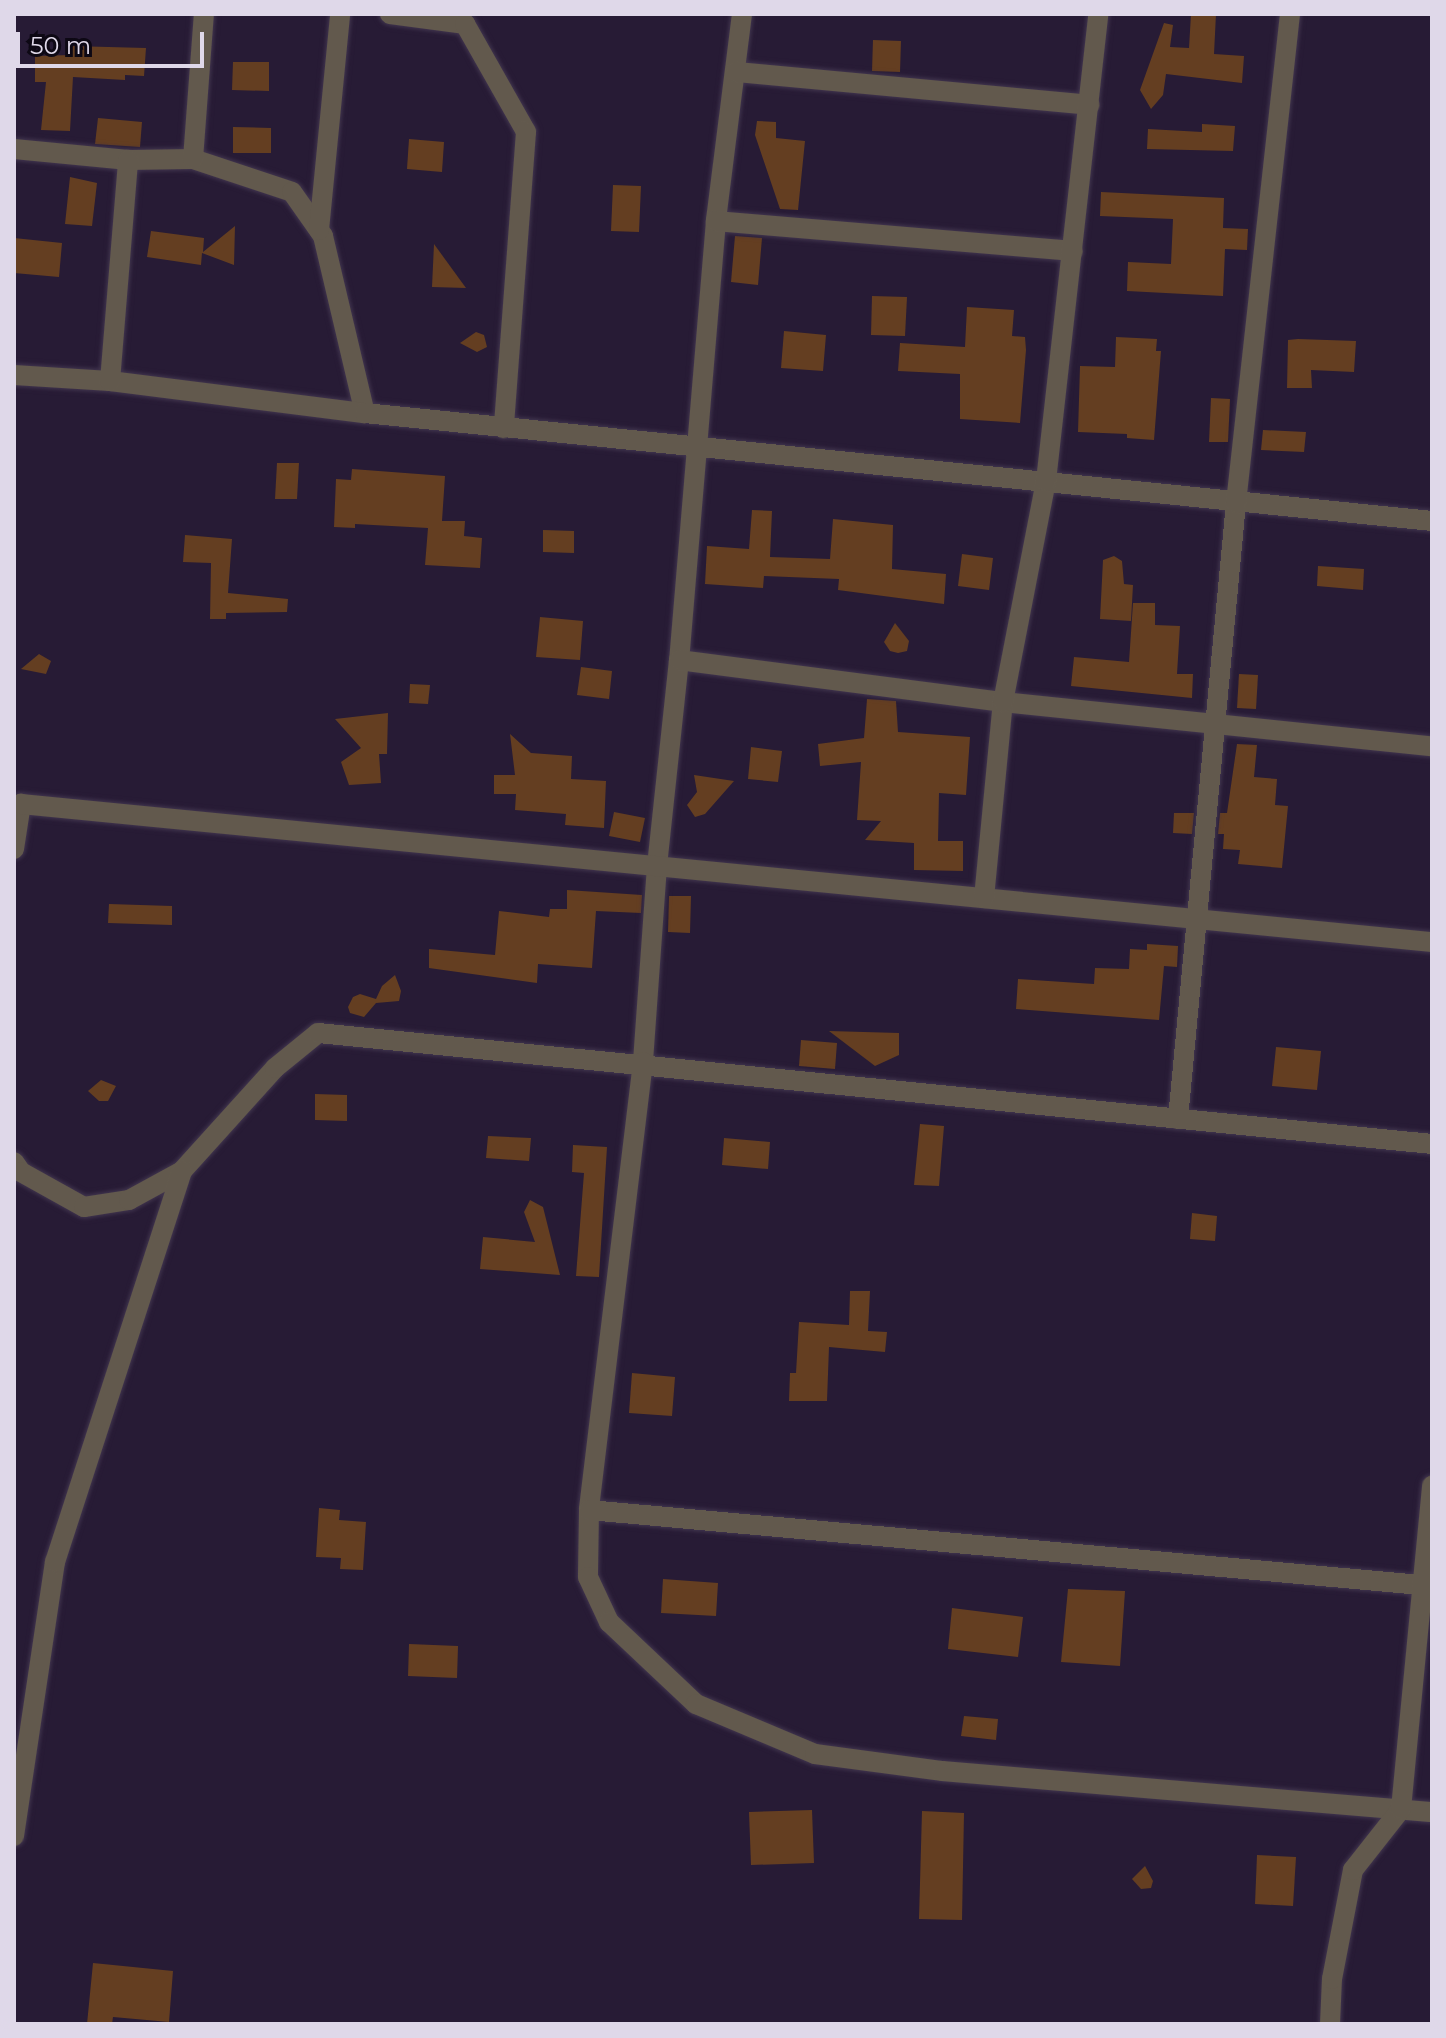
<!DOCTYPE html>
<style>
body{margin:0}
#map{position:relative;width:1446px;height:2038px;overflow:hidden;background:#271b35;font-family:Montserrat,sans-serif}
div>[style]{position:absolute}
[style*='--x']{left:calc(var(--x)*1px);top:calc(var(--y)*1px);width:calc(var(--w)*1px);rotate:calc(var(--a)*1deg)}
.building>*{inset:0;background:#643e21}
.roads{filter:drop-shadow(0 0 2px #41354e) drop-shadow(0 0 2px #41354e)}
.minor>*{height:20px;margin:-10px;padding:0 10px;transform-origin:10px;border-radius:10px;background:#62594d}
span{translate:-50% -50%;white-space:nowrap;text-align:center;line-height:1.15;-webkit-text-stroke:6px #0d0814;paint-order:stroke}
.frame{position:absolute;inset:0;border:16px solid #dfd8e9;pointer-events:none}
.scale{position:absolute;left:16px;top:32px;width:188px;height:36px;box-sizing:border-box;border:4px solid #dfd8e9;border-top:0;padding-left:10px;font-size:24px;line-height:28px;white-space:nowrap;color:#dfd8e9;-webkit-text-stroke:6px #0d0814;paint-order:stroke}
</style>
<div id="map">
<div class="building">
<i style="clip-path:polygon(1191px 14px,1216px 14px,1214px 54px,1244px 56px,1242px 83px,1166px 74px,1163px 95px,1151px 109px,1140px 90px,1164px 23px,1173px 25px,1170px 47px,1189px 48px)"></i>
<i style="clip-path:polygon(873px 40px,901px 41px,900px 72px,872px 71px)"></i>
<i style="clip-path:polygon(71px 46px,146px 48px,144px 76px,125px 75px,125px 80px,73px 77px,70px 131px,41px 130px,46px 82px,35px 82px,35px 56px,71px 55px)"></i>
<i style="clip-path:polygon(233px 62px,269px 62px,269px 91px,232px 90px)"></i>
<i style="clip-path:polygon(98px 118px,142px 122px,140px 147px,95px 144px)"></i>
<i style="clip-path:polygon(757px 121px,776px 122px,776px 138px,805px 141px,798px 210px,780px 209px,755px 135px)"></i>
<i style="clip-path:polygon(1202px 124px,1235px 126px,1233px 151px,1147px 149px,1148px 129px,1202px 132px)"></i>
<i style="clip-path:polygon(233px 127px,271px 128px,271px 153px,233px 153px)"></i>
<i style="clip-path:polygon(409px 139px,444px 142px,442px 172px,407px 169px)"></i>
<i style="clip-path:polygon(70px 177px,97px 183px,92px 226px,65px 224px)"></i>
<i style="clip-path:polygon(613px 185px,641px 186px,639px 232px,611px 231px)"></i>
<i style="clip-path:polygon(1101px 192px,1224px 198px,1223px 228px,1248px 229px,1247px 250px,1225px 249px,1223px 296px,1127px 291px,1128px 262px,1171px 264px,1173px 219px,1100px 216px)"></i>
<i style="clip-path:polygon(235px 226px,234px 265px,202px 253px,201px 265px,147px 257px,151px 231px,204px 238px,203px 252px)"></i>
<i style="clip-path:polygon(735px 236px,762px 238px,758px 285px,731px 282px)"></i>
<i style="clip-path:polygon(14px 238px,62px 243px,59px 277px,14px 273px)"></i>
<i style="clip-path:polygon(434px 244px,466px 288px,432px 287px)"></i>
<i style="clip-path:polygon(872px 296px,907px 297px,905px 336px,871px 335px)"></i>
<i style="clip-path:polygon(967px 307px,1014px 310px,1012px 336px,1025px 337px,1026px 350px,1020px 423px,960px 419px,960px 374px,898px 371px,900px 343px,965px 347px)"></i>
<i style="clip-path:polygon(784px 331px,826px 335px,823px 371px,781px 368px)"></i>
<i style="clip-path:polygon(476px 332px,484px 335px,487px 347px,477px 352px,460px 343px)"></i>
<i style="clip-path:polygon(1116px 337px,1157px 339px,1156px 351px,1161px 351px,1154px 440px,1127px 438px,1127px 434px,1078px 432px,1080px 366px,1115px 367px)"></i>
<i style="clip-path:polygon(1298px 339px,1356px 341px,1354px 372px,1311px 370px,1312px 388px,1287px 388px,1288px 340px)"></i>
<i style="clip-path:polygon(1211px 398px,1230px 399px,1228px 442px,1209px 442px)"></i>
<i style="clip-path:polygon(1263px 430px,1306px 432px,1304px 452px,1261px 450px)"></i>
<i style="clip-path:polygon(277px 463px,299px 463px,297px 499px,275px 499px)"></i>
<i style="clip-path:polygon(352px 469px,445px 476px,442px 521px,465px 521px,464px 536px,482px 538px,480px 568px,425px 565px,428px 528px,355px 524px,355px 528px,334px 527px,336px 479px,351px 480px)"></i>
<i style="clip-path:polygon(752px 510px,772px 511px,770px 557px,830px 559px,833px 519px,893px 525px,892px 569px,946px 574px,944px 604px,838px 590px,839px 579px,764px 576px,763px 588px,705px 584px,707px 546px,749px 549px)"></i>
<i style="clip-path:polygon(543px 530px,574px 531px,574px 553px,543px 552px)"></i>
<i style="clip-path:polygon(185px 535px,232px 539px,228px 593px,288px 599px,287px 612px,226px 613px,226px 619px,210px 619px,211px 563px,183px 562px)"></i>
<i style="clip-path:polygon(962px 554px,993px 558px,989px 590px,958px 586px)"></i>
<i style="clip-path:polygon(1114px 556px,1122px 561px,1124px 584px,1133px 585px,1131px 621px,1100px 619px,1103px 560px)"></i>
<i style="clip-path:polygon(1318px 566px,1364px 569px,1363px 590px,1317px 586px)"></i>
<i style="clip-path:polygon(1133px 603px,1155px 603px,1155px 625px,1180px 626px,1177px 674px,1193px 674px,1192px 698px,1071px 686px,1074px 657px,1129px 662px)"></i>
<i style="clip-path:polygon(540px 617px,583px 621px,580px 660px,536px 657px)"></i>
<i style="clip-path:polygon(895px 623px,909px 641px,907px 651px,898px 653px,890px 651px,884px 642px)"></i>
<i style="clip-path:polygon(39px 654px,51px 661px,46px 674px,21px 669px)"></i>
<i style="clip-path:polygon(581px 667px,612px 671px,609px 699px,577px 695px)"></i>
<i style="clip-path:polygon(1239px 674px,1258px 675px,1256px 709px,1237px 708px)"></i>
<i style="clip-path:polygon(410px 684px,430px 685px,428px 704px,409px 703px)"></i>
<i style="clip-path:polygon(867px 699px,896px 701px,898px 732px,970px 737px,966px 795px,939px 793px,938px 841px,963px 841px,963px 871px,914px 870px,914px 843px,865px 840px,881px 821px,857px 820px,861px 762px,820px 766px,818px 744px,864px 738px)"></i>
<i style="clip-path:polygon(388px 713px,387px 754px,379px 754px,381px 783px,349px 785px,341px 762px,361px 748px,335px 719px)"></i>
<i style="clip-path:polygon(510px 734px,531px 753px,572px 756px,571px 779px,606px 781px,604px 828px,565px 825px,566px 814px,515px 810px,516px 794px,494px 794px,494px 775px,515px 775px)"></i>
<i style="clip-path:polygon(1237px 744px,1257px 745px,1254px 777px,1277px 779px,1275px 805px,1288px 806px,1282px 868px,1238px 864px,1240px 850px,1223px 849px,1224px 834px,1218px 834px,1220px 813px,1227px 813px)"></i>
<i style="clip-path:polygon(751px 747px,782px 751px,778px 782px,748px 779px)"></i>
<i style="clip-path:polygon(694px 775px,734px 781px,705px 814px,695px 817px,687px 805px,697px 792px)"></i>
<i style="clip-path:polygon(614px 812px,645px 818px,640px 842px,609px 836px)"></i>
<i style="clip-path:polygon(1174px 813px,1194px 813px,1192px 834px,1173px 833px)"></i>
<i style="clip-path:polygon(567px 890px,642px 895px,641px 913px,596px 911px,592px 968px,538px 964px,537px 983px,429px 968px,429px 949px,495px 955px,499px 911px,549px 917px,550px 909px,567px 909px)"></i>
<i style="clip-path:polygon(669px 896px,691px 896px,690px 933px,668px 932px)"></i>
<i style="clip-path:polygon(109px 904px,172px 906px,172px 925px,108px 923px)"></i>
<i style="clip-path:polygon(1147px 944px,1178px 946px,1177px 967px,1164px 966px,1159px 1020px,1016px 1009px,1018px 979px,1094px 984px,1095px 968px,1129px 969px,1130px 949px,1147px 950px)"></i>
<i style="clip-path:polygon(395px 975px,401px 991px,399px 1001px,376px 1003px,364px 1017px,350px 1013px,348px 1007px,353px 997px,360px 994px,376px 999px,382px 986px)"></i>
<i style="clip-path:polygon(829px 1031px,899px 1033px,899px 1055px,875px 1066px)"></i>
<i style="clip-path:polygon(801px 1040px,837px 1043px,835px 1069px,799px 1066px)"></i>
<i style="clip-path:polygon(1276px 1047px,1321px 1051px,1317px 1090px,1272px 1086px)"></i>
<i style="clip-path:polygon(101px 1080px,116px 1086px,108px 1101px,99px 1101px,88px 1091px)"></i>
<i style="clip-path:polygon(315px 1094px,347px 1095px,347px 1121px,315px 1120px)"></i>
<i style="clip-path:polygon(920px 1124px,944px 1126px,939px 1186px,914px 1185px)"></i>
<i style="clip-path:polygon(488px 1136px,531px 1138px,529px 1161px,486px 1158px)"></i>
<i style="clip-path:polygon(724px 1138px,770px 1142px,768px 1169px,722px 1165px)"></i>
<i style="clip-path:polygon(573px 1145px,607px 1147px,599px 1277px,576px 1276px,584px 1173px,572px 1172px)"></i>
<i style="clip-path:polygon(530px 1200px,543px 1207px,560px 1275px,480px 1269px,483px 1237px,535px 1242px,524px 1212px)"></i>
<i style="clip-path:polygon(1192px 1213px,1217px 1216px,1215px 1241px,1190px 1239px)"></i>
<i style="clip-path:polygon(850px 1291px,870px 1291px,868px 1331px,887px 1332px,885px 1352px,829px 1347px,827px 1401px,789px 1401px,790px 1373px,796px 1373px,799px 1322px,849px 1325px)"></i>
<i style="clip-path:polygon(632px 1373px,675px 1377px,672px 1416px,629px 1413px)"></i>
<i style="clip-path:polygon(319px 1508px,340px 1510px,339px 1520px,366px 1522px,363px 1570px,340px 1569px,341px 1558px,316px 1557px)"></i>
<i style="clip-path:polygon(663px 1579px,718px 1583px,716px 1616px,661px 1613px)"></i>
<i style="clip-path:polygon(1068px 1589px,1125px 1591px,1120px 1666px,1061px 1662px)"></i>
<i style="clip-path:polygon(952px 1608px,1023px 1617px,1018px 1657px,948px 1649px)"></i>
<i style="clip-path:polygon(409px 1644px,458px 1646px,457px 1678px,408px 1676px)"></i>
<i style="clip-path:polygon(964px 1716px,998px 1719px,996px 1740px,961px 1736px)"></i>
<i style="clip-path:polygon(812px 1810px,814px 1863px,751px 1865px,749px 1812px)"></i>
<i style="clip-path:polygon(922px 1811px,964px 1813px,962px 1920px,919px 1919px)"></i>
<i style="clip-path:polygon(1257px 1855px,1296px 1857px,1293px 1906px,1255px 1904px)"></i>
<i style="clip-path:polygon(1145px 1866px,1153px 1881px,1151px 1888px,1141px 1889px,1132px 1879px)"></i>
<i style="clip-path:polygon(93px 1963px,173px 1971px,169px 2022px,113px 2017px,112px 2024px,87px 2024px)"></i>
</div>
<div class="roads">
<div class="minor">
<i style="--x:390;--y:14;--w:76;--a:7.6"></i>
<i style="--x:465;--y:24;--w:124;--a:60.5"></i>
<i style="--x:526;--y:132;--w:297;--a:94.3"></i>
<i style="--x:742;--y:14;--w:209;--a:97.2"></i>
<i style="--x:716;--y:221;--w:441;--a:94.8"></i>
<i style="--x:679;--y:660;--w:207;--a:96.1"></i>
<i style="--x:657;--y:866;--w:196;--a:94.1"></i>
<i style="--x:643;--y:1062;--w:451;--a:96.9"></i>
<i style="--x:589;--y:1510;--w:67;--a:90.9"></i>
<i style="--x:588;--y:1577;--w:50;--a:65"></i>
<i style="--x:609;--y:1622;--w:120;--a:43.3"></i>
<i style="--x:696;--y:1704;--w:129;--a:22.8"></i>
<i style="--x:815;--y:1754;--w:129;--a:7.6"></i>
<i style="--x:943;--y:1771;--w:491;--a:4.8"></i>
<i style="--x:736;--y:72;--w:355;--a:5.3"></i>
<i style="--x:14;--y:149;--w:115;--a:5.5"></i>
<i style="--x:128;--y:160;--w:65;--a:-0.9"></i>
<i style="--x:193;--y:159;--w:104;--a:18.4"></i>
<i style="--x:292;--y:192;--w:54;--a:54.8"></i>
<i style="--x:323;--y:236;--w:182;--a:76.7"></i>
<i style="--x:193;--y:159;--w:145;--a:-85.7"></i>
<i style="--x:716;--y:221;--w:358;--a:4.8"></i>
<i style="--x:319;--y:230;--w:217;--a:-84.4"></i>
<i style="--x:14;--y:375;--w:96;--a:3.6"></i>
<i style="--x:110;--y:381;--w:257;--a:7.2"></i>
<i style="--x:365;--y:413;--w:1072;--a:5.78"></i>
<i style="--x:110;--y:381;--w:222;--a:-85.3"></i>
<i style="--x:679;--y:660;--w:327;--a:7.4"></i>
<i style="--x:1003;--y:702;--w:431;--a:5.9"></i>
<i style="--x:14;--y:849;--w:46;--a:-81.2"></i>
<i style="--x:21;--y:804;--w:1418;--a:5.59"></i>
<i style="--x:984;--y:898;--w:197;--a:-84.5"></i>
<i style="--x:1003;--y:702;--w:225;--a:-79"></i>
<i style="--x:1046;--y:481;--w:470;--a:-83.6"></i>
<i style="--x:1178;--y:1119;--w:619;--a:-84.62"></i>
<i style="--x:1236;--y:503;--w:492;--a:-83.7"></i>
<i style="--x:14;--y:1162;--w:12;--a:55"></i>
<i style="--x:21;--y:1172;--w:72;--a:29.1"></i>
<i style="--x:84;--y:1207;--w:46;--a:-8.8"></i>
<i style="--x:129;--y:1200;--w:60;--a:-28.7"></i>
<i style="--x:182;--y:1171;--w:139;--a:-47.9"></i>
<i style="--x:275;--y:1068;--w:55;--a:-39.1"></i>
<i style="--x:318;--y:1033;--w:1120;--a:5.69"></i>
<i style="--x:589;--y:1510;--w:846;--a:5.15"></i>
<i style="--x:14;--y:1836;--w:277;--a:-81.5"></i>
<i style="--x:55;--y:1562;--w:411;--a:-72"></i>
<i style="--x:1330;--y:2024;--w:45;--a:-87.5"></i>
<i style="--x:1332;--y:1979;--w:111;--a:-79.1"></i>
<i style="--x:1353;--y:1870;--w:78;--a:-51.8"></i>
<i style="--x:1401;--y:1809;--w:325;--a:-84.5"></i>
</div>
</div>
<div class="frame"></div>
<div class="scale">50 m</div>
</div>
